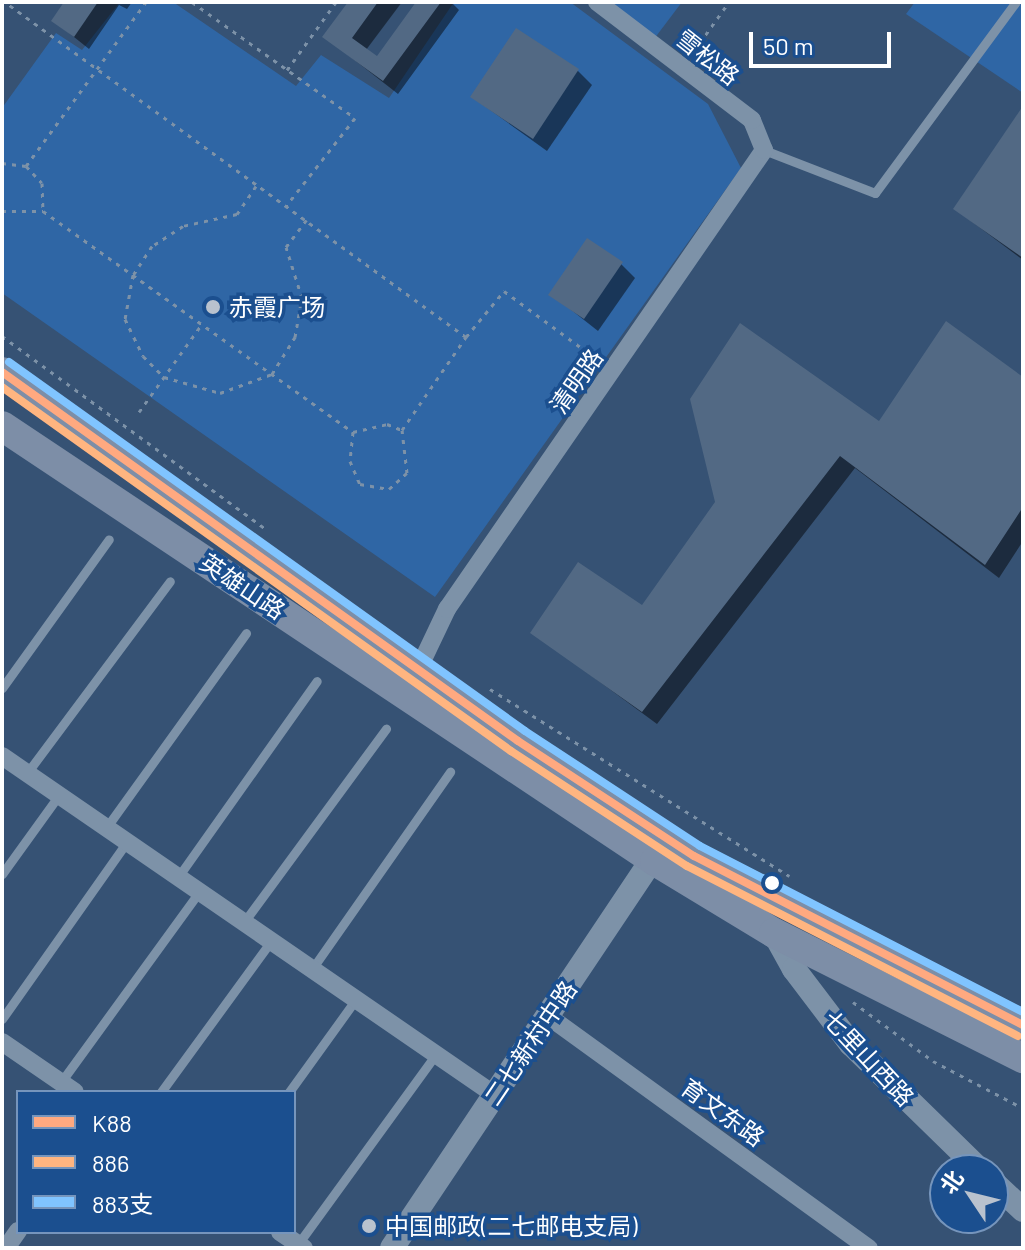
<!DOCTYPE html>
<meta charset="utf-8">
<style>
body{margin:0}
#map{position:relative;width:1025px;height:1250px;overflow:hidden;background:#365274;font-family:Barlow,"Noto Sans SC",sans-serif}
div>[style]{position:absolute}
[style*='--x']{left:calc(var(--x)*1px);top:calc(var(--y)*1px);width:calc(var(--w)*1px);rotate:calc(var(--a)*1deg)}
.green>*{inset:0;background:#2f66a5}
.shadow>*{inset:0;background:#0007}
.building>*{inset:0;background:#526984}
.path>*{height:3px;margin-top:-1.5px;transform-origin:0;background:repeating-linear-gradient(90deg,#7d92a8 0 4px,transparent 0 10px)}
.service>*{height:9px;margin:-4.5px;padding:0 4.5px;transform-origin:4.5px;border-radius:4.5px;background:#7d92a8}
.minor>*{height:18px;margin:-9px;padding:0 9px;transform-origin:9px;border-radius:9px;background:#7d92a8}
.tertiary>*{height:24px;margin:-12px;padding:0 12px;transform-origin:12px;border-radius:12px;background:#7d92a8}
.primary>*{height:30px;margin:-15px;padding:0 15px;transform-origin:15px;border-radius:15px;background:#7d8ea7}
.bus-1>*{height:8px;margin:-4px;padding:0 4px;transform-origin:4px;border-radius:4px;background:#ffa980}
.bus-2>*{height:8px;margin:-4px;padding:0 4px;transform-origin:4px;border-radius:4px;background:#ffb580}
.bus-3>*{height:8px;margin:-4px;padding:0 4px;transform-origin:4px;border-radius:4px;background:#80c4ff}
.dots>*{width:22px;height:22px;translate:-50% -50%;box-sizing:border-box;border:4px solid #1b4f8f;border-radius:50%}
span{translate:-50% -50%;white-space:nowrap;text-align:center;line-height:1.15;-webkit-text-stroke:7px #1b4f8f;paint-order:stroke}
.street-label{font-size:24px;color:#fff}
.poi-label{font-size:24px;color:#fff}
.left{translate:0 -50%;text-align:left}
.frame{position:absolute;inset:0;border:4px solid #fff;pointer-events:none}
.legend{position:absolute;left:16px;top:1090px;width:280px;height:144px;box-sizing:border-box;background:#1b4f8f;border:2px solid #7695bc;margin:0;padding:10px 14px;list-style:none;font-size:24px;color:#fff}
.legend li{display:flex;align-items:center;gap:16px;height:40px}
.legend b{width:40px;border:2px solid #7695bc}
.north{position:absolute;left:929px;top:1154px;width:80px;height:80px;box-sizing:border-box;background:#1b4f8f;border:2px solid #7695bc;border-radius:50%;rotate:305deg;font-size:22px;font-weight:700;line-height:32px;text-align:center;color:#fff}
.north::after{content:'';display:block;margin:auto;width:28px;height:36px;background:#b9c2ce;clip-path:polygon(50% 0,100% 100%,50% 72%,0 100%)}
.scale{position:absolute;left:749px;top:32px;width:142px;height:36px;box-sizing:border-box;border:4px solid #fff;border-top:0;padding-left:10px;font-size:24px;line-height:28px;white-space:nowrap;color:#fff;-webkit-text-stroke:6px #1b4f8f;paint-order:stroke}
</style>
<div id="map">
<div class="green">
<i style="clip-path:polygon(120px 2px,173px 2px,296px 86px,321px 55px,389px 98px,454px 2px,570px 2px,708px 104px,741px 168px,435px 597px,2px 293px,2px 108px,56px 33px,82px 50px)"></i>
<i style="clip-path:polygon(597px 2px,682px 2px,651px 43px)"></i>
<i style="clip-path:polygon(915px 2px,1023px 2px,1023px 93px,906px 14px)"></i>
</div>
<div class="shadow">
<i style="clip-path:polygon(67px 2px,132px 2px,127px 9px,119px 5px,89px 49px,54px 21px)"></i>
<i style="clip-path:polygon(350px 2px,402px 2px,366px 50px,377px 58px,418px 2px,451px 2px,459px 10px,398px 94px,325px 37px)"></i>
<i style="clip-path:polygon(578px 71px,592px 85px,547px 151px,472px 97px)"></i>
<i style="clip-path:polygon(1023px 117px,1023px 260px,955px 209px)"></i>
<i style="clip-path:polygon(621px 264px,635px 278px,598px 331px,551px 294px)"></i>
<i style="clip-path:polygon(1023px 378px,1023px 541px,999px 578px,855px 468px,657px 724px,532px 632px,643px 608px,880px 424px)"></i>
</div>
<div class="building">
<i style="clip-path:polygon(64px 2px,98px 2px,74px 37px,51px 21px)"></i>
<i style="clip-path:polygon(348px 2px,378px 2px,352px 38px,377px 56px,416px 2px,441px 2px,383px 81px,322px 37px)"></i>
<i style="clip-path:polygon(516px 28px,579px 69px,533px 139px,470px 97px)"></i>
<i style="clip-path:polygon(1023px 106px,1023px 258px,953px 209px)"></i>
<i style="clip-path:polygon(587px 238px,623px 262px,584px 319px,548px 295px)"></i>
<i style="clip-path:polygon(946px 321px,1023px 377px,1023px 507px,985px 565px,840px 456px,642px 712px,530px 633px,578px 562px,642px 605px,715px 502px,690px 399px,740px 323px,879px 421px)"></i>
</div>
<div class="path">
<i style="--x:192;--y:2;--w:200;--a:35.4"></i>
<i style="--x:355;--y:118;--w:112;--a:128.1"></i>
<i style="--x:694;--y:51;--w:60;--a:-54.5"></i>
<i style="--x:287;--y:70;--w:84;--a:-54.2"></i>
<i style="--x:2;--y:163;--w:24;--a:7"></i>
<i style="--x:26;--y:166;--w:23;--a:47"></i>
<i style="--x:42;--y:183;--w:28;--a:88"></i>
<i style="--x:26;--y:166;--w:203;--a:-53.8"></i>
<i style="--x:256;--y:186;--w:34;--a:124"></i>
<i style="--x:237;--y:214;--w:55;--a:167.5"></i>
<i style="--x:183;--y:226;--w:37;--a:147"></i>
<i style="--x:152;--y:246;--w:35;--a:123"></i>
<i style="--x:133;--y:275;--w:45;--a:100.3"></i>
<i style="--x:125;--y:319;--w:41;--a:64.1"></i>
<i style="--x:143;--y:356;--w:30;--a:45"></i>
<i style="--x:164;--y:377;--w:58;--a:15.9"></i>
<i style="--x:220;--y:393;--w:55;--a:-20.1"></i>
<i style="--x:272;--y:374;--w:44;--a:-58.1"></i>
<i style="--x:295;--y:337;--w:40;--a:-80"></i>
<i style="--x:302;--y:298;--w:53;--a:-107.4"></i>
<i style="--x:286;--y:247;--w:34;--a:-53"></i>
<i style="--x:2;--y:211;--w:41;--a:0"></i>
<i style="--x:43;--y:211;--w:381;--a:35.5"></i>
<i style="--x:353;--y:432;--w:29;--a:96"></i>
<i style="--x:350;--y:461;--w:25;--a:67"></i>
<i style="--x:360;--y:484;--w:29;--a:10"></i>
<i style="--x:389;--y:489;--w:24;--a:-42"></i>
<i style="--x:407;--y:473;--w:43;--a:-96.6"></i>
<i style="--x:402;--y:430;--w:113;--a:-55.5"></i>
<i style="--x:466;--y:337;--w:570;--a:-143.99"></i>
<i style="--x:2;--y:336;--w:327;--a:36.2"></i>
<i style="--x:466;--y:337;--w:60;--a:-50.4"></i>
<i style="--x:504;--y:291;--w:117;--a:36.3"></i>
<i style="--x:139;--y:412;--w:108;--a:-54.4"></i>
<i style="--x:353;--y:432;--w:35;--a:-13"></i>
<i style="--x:387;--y:424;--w:16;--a:22"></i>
<i style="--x:490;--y:689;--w:353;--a:32"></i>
<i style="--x:853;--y:1002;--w:99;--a:36.4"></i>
<i style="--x:933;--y:1061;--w:102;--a:27.6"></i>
</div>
<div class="service">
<i style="--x:764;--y:150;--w:119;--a:21.2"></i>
<i style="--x:875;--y:193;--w:237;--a:-53.6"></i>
<i style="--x:2;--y:688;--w:183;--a:-54.3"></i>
<i style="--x:27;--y:773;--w:239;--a:-53.3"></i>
<i style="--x:106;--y:828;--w:240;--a:-54.3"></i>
<i style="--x:2;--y:874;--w:97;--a:-54.2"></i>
<i style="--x:178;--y:877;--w:240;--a:-54.7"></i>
<i style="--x:244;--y:922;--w:240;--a:-53.7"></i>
<i style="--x:312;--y:969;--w:241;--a:-55"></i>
<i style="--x:2;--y:1019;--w:217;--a:-54.8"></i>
<i style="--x:61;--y:1082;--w:235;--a:-54"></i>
<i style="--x:161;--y:1092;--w:187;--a:-53.9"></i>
<i style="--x:289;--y:1092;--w:115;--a:-54.2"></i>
<i style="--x:298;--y:1244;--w:235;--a:-54"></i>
</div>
<div class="minor">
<i style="--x:418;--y:670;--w:68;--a:-64.6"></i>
<i style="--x:447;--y:609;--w:558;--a:-55.37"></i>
<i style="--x:764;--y:150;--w:32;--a:-112"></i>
<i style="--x:752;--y:120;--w:195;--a:-142.7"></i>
<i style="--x:2;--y:756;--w:598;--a:34.51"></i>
<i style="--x:548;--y:1016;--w:396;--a:35.9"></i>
<i style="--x:2;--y:1042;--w:88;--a:34.4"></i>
<i style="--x:280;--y:1232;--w:29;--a:34"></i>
<i style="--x:6;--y:1248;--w:21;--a:-55"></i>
</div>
<div class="tertiary">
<i style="--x:774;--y:933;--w:41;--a:60.9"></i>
<i style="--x:794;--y:969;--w:94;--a:52.8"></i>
<i style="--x:851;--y:1044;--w:180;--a:44.3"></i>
<i style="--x:993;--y:1182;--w:41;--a:43"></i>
<i style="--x:392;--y:1248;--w:485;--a:-56.2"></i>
</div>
<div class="primary">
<i style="--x:2;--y:372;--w:634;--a:35.57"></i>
<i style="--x:518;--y:741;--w:210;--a:33.2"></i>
<i style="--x:694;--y:856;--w:370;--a:27.2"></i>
<i style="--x:2;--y:426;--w:785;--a:33.67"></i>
<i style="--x:655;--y:861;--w:139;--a:31.2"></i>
<i style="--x:774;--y:933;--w:279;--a:26.7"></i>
</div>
<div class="bus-1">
<i style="--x:2;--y:372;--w:634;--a:35.57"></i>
<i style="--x:518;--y:741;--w:210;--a:33.2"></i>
<i style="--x:694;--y:856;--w:370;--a:27.2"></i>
</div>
<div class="bus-2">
<i style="--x:2;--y:387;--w:626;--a:35.57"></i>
<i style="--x:511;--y:751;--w:210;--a:33.2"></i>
<i style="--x:687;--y:866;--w:372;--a:27.2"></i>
</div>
<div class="bus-3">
<i style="--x:9;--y:362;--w:634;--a:35.57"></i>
<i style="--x:525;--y:731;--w:209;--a:33.3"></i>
<i style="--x:700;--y:846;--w:363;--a:27.2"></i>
</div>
<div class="dots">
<i style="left:213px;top:307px;background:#b9c2ce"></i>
<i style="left:772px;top:883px;background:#fff"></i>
<i style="left:369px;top:1226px;background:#b9c2ce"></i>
</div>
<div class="street-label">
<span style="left:708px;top:57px;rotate:38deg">雪松路</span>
<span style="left:576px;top:381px;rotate:-55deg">清明路</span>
<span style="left:243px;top:586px;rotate:34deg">英雄山路</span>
<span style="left:530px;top:1043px;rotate:-56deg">二七新村中路</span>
<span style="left:869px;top:1058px;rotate:47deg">七里山西路</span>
<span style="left:723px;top:1112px;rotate:36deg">育文东路</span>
</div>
<div class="poi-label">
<span class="left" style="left:229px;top:307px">赤霞广场</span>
<span class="left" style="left:385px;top:1226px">中国邮政(二七邮电支局)</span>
</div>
<div class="frame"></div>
<ul class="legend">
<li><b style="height:10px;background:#ffa980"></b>K88</li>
<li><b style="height:10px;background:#ffb580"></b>886</li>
<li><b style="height:10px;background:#80c4ff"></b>883支</li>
</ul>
<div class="north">北</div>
<div class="scale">50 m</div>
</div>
